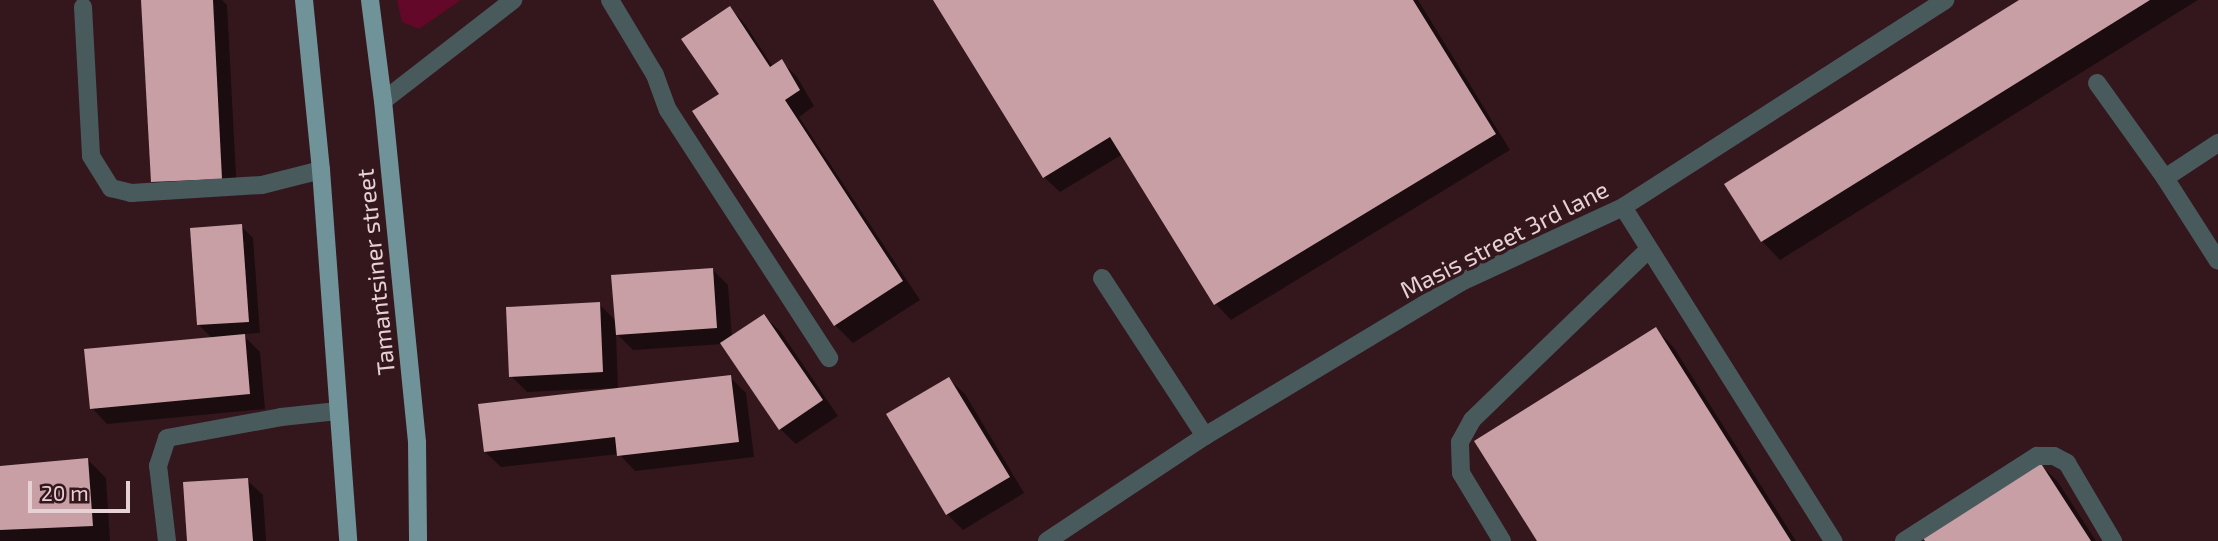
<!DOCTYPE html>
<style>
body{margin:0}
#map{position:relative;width:2218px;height:541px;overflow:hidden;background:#34171d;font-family:"Exo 2",sans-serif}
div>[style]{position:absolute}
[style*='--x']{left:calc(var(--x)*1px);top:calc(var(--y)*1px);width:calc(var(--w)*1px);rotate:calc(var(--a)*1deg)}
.green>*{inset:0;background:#630828}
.shadow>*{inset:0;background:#0007}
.building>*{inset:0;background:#c79fa5}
.minor>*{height:18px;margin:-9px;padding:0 9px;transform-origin:9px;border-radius:9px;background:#495a5d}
.major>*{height:18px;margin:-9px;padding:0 9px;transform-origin:9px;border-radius:9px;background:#6f9399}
span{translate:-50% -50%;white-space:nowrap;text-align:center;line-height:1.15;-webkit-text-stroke:7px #34171d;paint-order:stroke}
.street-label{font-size:24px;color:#e6d1d4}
.scale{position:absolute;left:28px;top:481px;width:102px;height:32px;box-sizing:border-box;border:4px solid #e6d1d4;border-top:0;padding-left:9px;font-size:21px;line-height:24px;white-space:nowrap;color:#e6d1d4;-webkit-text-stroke:5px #34171d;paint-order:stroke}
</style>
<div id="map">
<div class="green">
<i style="clip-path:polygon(397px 0,461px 0,419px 29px,402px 22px)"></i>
</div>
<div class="shadow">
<i style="clip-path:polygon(143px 0,222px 0,227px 5px,237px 194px,168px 197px,152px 182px)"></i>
<i style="clip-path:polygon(935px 0,1418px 0,1510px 150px,1231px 320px,1216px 304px,1123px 154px,1060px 192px,1044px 177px)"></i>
<i style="clip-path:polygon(2022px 0,2198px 0,1780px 260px,1762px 241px)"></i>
<i style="clip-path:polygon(730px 8px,745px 24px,773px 67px,781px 61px,797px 77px,814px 106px,799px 117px,920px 300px,853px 343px,835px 325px,722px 94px)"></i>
<i style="clip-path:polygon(241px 226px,253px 238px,260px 333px,242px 334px,260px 352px,265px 409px,107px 424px,92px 408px,213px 339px,199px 325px)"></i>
<i style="clip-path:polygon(712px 269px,728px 285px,732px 338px,764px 316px,780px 331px,838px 416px,796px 444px,780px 429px,723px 344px,633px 350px,616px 333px,618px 390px,730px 377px,746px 393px,754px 457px,635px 471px,619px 454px,501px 467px,485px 452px,611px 391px,611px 388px,527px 392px,511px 376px,599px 304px,616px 321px)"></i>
<i style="clip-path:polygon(1656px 329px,1674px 348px,1796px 541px,1539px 541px)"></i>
<i style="clip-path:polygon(949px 379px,965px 394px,1024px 493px,963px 530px,947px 514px)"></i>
<i style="clip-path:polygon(87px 459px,106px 478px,110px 541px,0 541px,0 468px)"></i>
<i style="clip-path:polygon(2040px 464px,2058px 482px,2096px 541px,1927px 541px)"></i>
<i style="clip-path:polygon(247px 480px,263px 495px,266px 541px,189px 541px)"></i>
</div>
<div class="building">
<i style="clip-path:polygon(141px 0,213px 0,222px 179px,151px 182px)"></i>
<i style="clip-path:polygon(933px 0,1413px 0,1496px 134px,1214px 305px,1110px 137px,1043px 178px)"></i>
<i style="clip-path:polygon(2019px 0,2150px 0,1761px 242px,1724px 184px)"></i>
<i style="clip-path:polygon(730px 6px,770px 67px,782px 59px,800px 90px,785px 100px,903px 281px,834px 326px,692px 111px,719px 94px,681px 39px)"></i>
<i style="clip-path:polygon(242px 224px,249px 322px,197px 325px,190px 228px)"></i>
<i style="clip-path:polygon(713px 268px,717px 328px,616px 335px,611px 275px)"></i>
<i style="clip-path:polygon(600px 302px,603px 372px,509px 377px,506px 307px)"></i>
<i style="clip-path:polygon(764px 314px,823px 400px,779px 430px,720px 343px)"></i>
<i style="clip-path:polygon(1656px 327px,1791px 541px,1537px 541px,1474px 441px)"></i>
<i style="clip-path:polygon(245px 334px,250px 394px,90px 409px,84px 349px)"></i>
<i style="clip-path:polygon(731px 375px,739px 442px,617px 456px,615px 437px,484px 452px,478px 404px)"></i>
<i style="clip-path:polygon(949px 377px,1010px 477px,946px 515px,886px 414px)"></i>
<i style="clip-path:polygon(88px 458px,93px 526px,0 530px,0 466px)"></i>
<i style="clip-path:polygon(2040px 462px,2091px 541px,1925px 541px,1923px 538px)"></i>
<i style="clip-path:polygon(248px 478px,253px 541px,187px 541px,183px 482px)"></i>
</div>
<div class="minor">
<i style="--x:610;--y:0;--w:87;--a:59"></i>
<i style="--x:655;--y:75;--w:37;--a:70"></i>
<i style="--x:668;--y:110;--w:296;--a:57"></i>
<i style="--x:83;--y:7;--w:149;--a:86.9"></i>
<i style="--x:91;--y:156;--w:38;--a:58"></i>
<i style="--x:111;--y:188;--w:21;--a:14"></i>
<i style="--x:131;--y:193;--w:131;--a:-3.5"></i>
<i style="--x:262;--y:185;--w:61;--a:-14.3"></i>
<i style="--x:2097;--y:83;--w:117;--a:54.4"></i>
<i style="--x:2165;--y:178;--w:98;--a:57.4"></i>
<i style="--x:383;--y:101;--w:165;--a:-37.8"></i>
<i style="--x:2165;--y:178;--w:64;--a:-33.4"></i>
<i style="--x:1623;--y:207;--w:395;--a:57.8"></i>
<i style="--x:1102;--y:278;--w:189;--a:56.9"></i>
<i style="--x:167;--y:541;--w:76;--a:-96.8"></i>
<i style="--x:158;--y:466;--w:29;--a:-72"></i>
<i style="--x:167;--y:438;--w:116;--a:-10.4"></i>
<i style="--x:281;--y:417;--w:57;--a:-6"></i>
<i style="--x:1047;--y:541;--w:190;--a:-33.6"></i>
<i style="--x:1205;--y:436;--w:299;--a:-31"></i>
<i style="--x:1461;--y:282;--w:179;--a:-24.8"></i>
<i style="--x:1623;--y:207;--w:383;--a:-32.7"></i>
<i style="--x:1502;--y:541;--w:79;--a:-121.1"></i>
<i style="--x:1461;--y:473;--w:31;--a:-92"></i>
<i style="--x:1460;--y:442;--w:25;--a:-61"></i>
<i style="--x:1472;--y:420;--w:246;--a:-44"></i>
<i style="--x:1904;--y:541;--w:158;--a:-32.6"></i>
<i style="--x:2037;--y:456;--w:17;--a:0"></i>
<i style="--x:2054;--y:456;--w:15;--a:28"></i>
<i style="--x:2067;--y:463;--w:91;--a:59.5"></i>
</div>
<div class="major">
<i style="--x:304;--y:0;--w:171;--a:84.3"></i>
<i style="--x:321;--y:170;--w:372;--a:85.8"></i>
<i style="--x:370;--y:0;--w:102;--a:82.7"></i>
<i style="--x:383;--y:101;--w:343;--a:84.3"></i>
<i style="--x:417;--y:442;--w:99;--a:89.4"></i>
</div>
<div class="street-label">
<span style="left:1504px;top:239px;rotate:-27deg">Masis street 3rd lane</span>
<span style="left:375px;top:272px;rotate:-96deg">Tamantsiner street</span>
</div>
<div class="scale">20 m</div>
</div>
